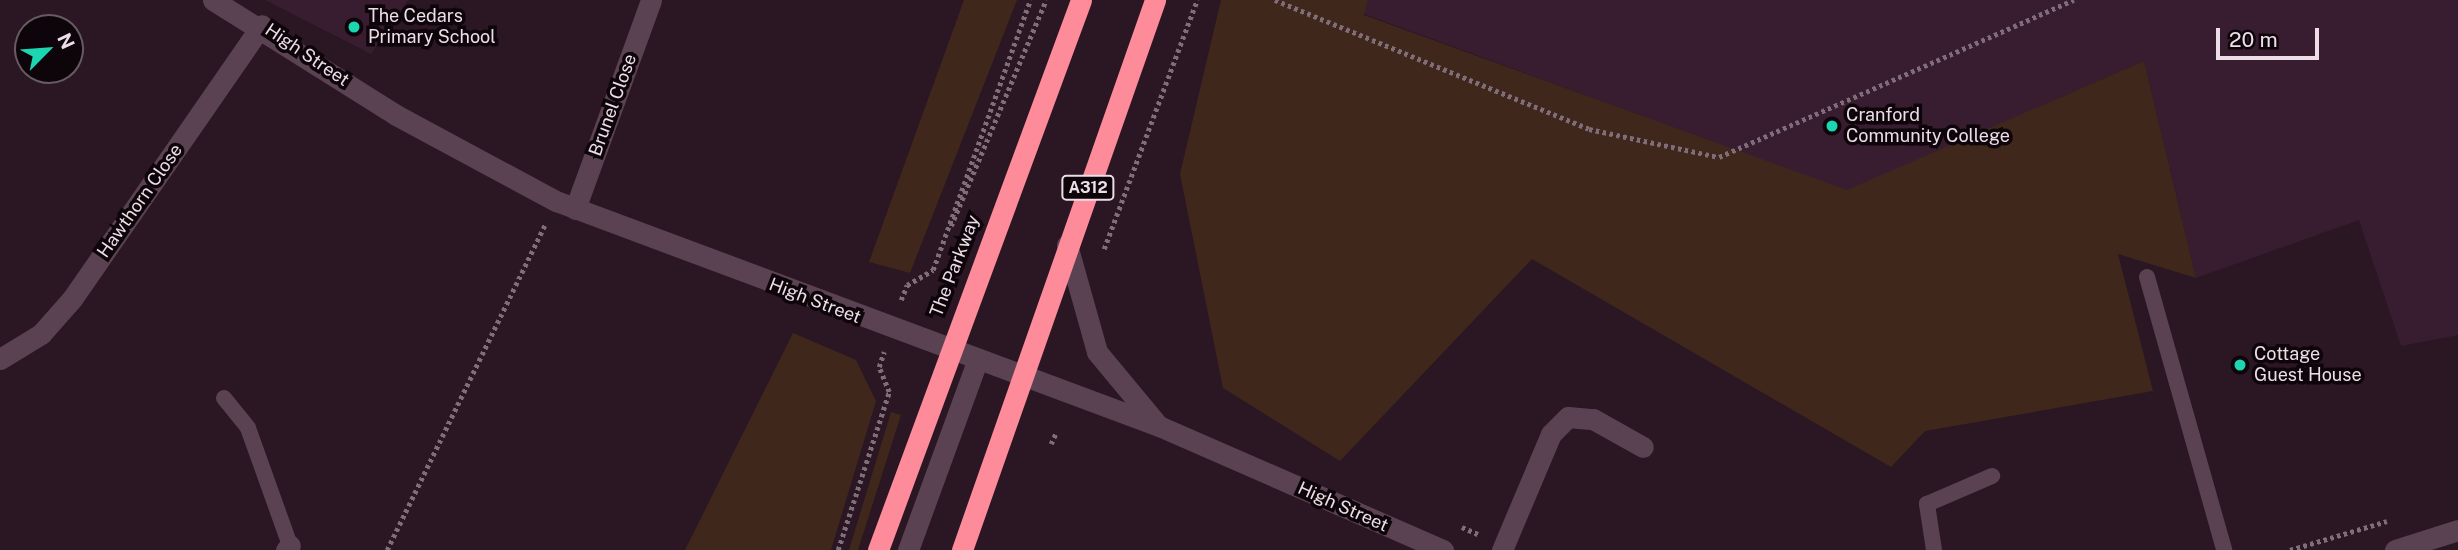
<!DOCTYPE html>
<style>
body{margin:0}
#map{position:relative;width:2458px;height:550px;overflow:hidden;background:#2b1624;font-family:"Public Sans",sans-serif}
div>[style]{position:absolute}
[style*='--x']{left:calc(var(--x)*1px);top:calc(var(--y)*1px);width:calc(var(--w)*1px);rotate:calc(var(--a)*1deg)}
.built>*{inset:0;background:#381d30}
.green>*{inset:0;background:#40271b}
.path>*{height:4.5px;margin-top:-2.25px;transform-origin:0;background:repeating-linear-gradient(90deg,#7f6d79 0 3.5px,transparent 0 7px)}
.lane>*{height:16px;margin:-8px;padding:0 8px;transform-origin:8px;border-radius:8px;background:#5a4252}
.street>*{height:21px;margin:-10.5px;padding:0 10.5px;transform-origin:10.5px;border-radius:10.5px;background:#5a4252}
.secondary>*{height:21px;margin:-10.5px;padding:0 10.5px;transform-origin:10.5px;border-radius:10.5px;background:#5a4252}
.highway>*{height:21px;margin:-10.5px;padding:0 10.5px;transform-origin:10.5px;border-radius:10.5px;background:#fd8b9a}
.dots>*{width:19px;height:19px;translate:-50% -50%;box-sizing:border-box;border:4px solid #0d050a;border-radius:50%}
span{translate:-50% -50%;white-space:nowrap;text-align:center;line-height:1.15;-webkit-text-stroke:7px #0d050a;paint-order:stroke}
.shield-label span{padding:2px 5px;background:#0d050a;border:2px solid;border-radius:5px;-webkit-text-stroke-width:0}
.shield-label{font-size:16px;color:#ecdde6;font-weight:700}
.poi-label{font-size:18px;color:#ecdde6}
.left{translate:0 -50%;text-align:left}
.street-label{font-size:18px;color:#ecdde6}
.north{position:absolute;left:14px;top:14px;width:70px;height:70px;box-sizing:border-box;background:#0d050a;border:2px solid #665b62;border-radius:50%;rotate:65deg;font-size:19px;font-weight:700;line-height:28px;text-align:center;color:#ecdde6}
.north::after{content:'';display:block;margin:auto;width:24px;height:32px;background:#1cd5b1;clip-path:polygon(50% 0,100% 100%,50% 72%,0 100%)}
.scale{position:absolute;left:2216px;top:28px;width:103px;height:32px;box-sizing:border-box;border:4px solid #ecdde6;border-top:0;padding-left:9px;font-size:21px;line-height:24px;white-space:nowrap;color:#ecdde6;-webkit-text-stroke:5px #0d050a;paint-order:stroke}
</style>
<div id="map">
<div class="built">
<i style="clip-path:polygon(265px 0,408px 0,371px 54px)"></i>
<i style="clip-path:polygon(1368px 0,2458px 0,2458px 335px,2401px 346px,2359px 220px,2196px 278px,2144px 61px,1847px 191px,1364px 14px)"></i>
</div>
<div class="green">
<i style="clip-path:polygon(964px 0,1017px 0,910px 273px,869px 262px)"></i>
<i style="clip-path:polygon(1221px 0,1368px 0,1364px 15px,1847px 190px,2144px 61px,2196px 278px,2118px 254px,2153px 391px,1925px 431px,1891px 467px,1532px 259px,1340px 461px,1223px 388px,1180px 174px)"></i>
<i style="clip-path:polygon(793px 333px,856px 360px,876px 401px,831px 550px,685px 550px)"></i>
<i style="clip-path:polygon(891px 412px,901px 415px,858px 550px,849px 550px)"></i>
</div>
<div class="path">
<i style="--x:1275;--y:0;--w:339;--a:22.3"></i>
<i style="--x:1589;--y:129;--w:133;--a:12.2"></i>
<i style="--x:1719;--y:157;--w:388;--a:-23.9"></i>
<i style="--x:951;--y:226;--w:245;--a:-67.2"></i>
<i style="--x:1104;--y:249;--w:266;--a:-69.5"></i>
<i style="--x:901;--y:300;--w:16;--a:-68"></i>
<i style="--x:907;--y:285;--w:30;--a:-30"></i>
<i style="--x:933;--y:270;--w:287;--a:-70.2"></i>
<i style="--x:1051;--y:444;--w:12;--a:-66"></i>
<i style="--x:1462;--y:527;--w:20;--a:24"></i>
<i style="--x:387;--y:550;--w:362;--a:-64.1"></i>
<i style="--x:838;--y:550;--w:166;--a:-72.1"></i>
<i style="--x:889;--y:392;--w:27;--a:-112"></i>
<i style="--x:879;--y:367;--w:16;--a:-72"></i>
<i style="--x:2290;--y:550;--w:101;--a:-16.6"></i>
</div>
<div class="lane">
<i style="--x:2147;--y:277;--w:284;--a:74.2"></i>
<i style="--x:224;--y:398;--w:38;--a:51"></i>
<i style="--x:248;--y:428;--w:124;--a:70.3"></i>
<i style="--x:1934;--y:550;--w:47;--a:-98.7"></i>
<i style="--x:1927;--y:504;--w:71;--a:-23.3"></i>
</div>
<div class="street">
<i style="--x:575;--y:209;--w:222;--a:-70"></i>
<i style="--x:0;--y:359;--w:48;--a:-31.4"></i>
<i style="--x:41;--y:334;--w:47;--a:-48.5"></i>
<i style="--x:72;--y:299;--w:333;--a:-55.3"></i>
<i style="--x:286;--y:550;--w:6;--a:-51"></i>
<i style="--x:1502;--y:550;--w:126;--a:-67.1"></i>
<i style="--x:1551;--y:434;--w:24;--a:-45"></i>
<i style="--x:1568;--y:417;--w:25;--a:5"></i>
<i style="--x:1593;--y:419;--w:57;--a:29.2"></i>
</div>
<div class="secondary">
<i style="--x:213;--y:0;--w:216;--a:32.1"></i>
<i style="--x:396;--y:115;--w:182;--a:28.3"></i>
<i style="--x:556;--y:201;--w:644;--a:20.46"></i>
<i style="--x:1159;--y:426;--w:310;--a:23.6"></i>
<i style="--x:1067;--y:245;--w:111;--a:74.3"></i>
<i style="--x:1097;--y:352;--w:92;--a:50.3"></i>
<i style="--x:908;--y:550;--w:201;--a:-69.9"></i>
<i style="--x:2395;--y:550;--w:66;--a:-17.6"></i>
</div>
<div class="highway">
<i style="--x:878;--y:550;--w:586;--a:-69.74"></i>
<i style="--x:962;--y:550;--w:583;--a:-70.66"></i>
</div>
<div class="dots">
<i style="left:354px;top:27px;background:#1cd5b1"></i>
<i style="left:1832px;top:126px;background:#1cd5b1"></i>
<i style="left:2240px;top:365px;background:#1cd5b1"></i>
</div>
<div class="shield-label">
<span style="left:1088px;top:188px">A312</span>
</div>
<div class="poi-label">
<span class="left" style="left:368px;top:27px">The Cedars<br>Primary School</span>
<span class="left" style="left:1846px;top:126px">Cranford<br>Community College</span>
<span class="left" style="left:2254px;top:365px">Cottage<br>Guest House</span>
</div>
<div class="street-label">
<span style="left:307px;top:55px;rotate:34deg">High Street</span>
<span style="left:613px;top:105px;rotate:-70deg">Brunel Close</span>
<span style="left:140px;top:201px;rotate:-55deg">Hawthorn Close</span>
<span style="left:955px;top:266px;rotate:-69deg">The Parkway</span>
<span style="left:815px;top:301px;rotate:21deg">High Street</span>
<span style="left:1343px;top:507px;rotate:24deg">High Street</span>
</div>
<div class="north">N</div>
<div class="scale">20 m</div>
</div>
